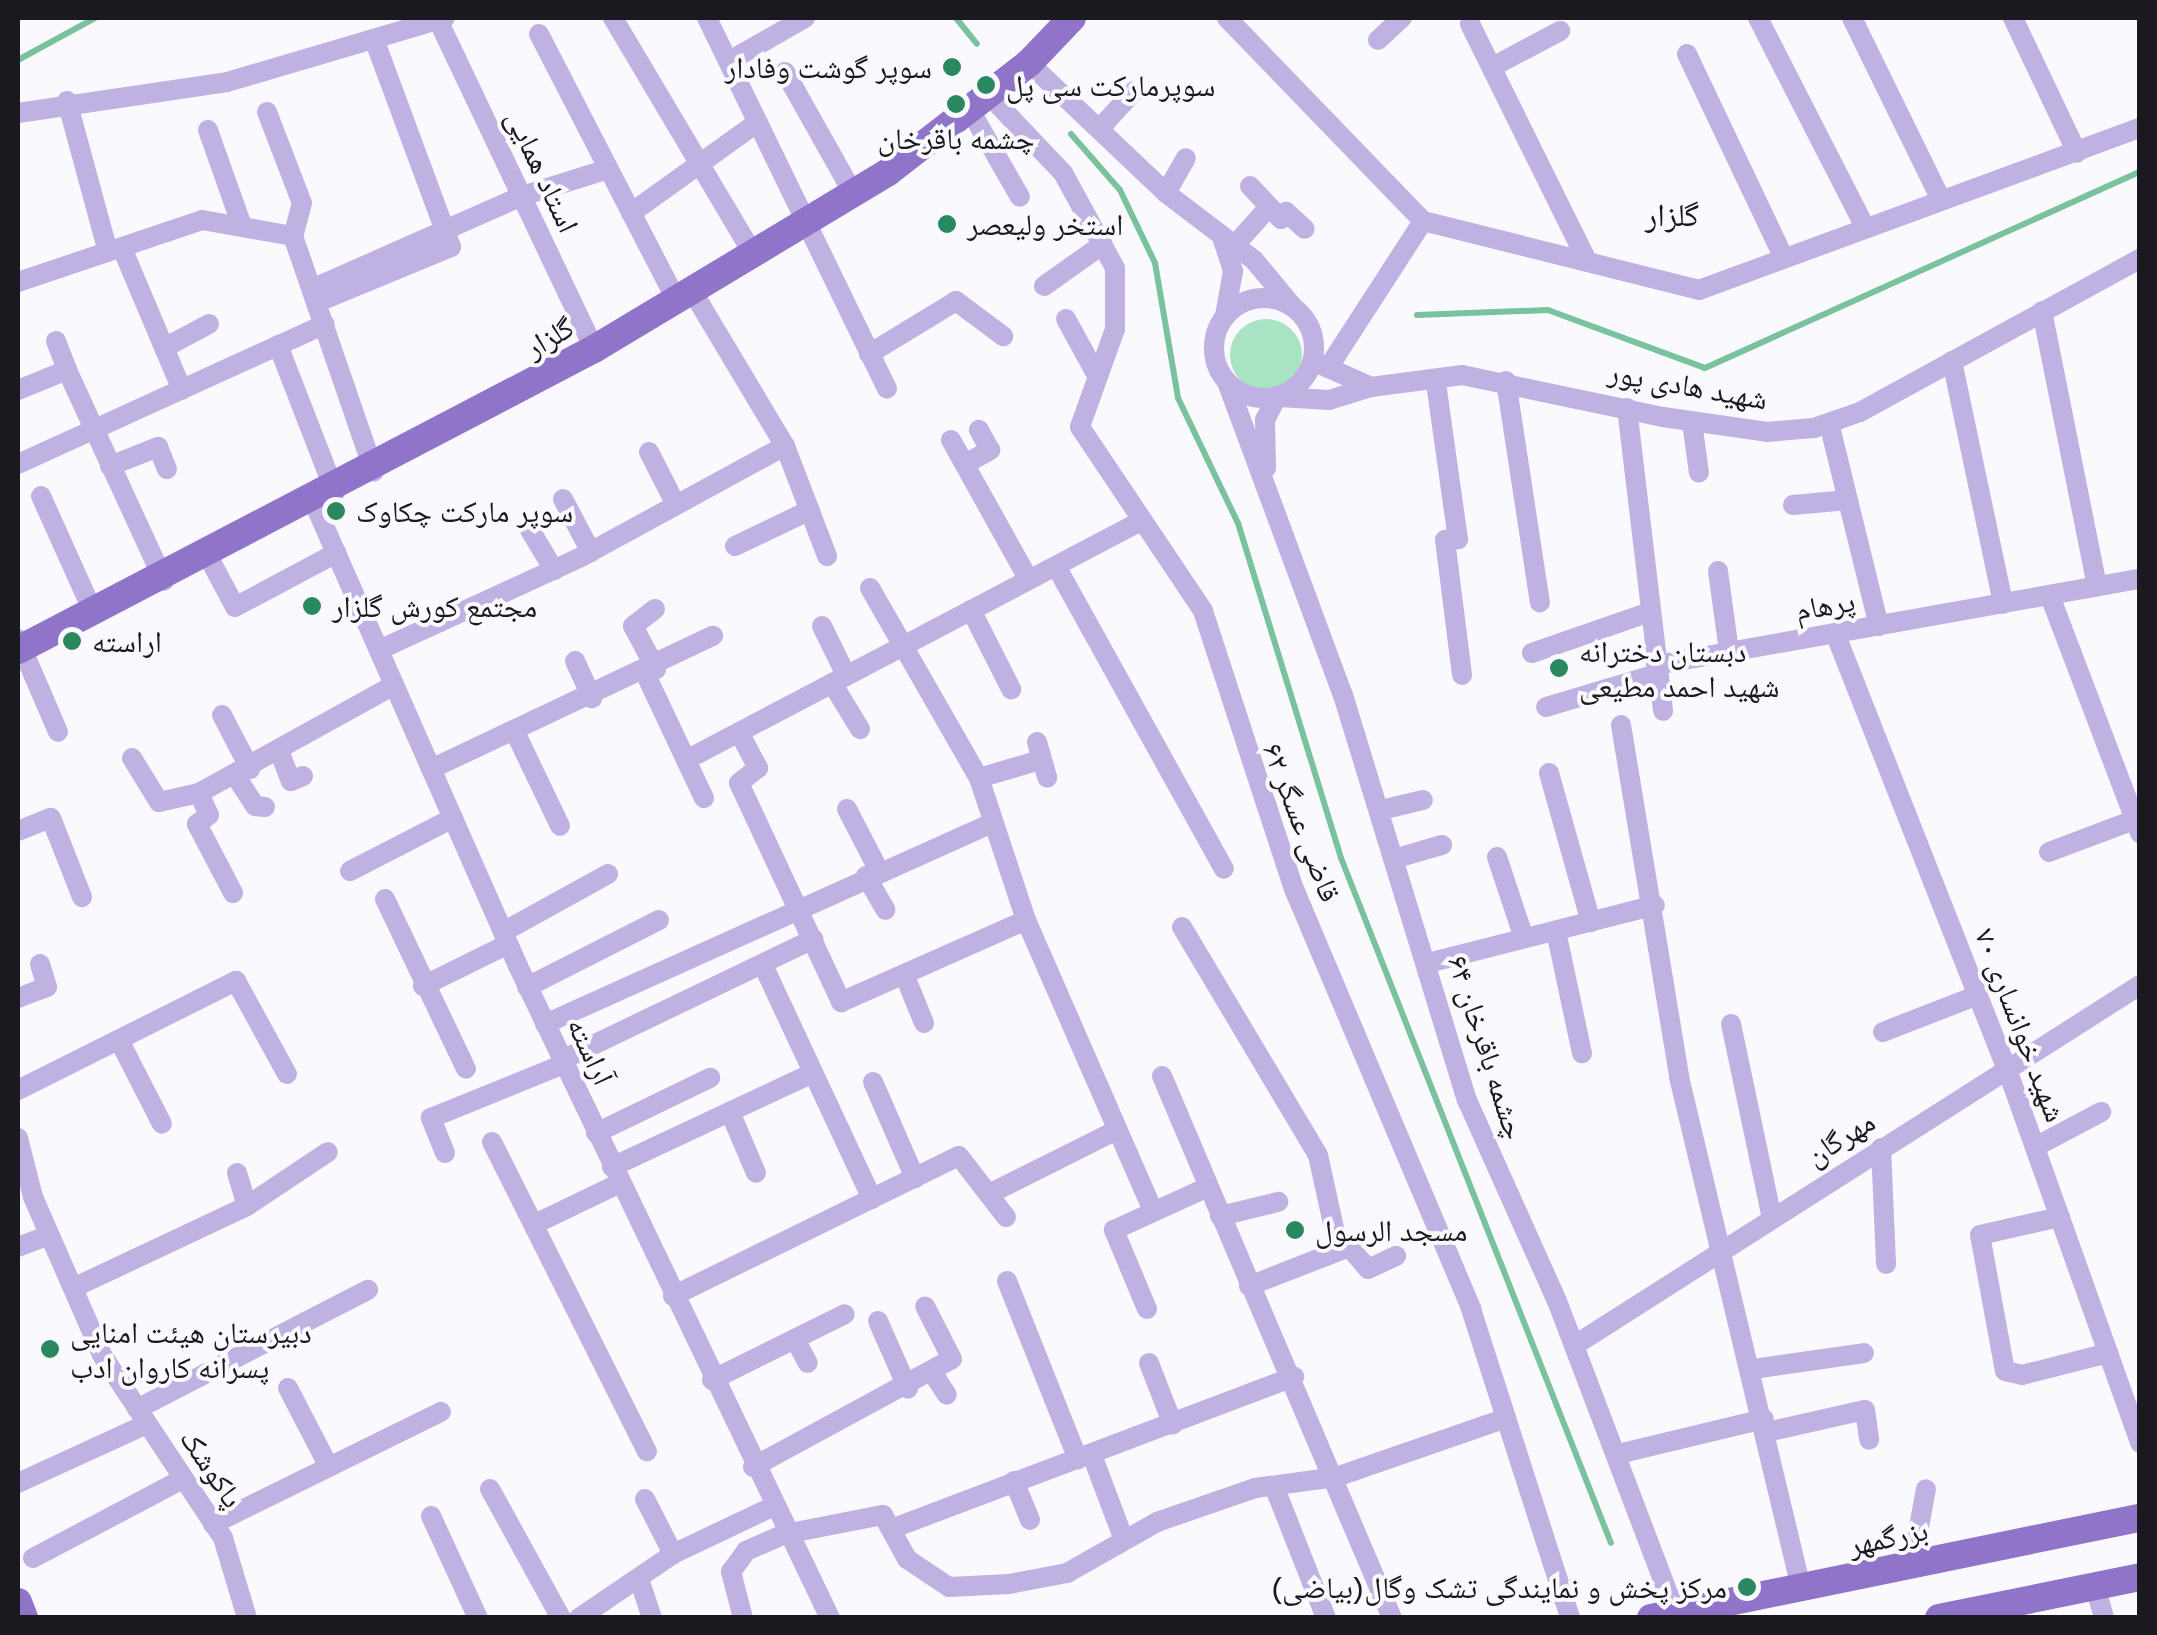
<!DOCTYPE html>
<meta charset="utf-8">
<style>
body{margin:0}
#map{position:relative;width:2157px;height:1635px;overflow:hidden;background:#faf9fd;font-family:"Golos Text","Noto Naskh Arabic",sans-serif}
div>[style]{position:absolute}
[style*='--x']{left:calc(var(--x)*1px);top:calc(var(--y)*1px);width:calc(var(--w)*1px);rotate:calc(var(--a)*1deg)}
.green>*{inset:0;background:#a8e4c4}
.round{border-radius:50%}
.stream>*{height:6px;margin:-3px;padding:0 3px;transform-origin:3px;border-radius:3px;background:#79c29d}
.minor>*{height:20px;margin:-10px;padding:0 10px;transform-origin:10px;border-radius:10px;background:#bfb2e2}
.minor>.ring{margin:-10px;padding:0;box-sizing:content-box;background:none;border:20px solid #bfb2e2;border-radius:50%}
.major>*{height:28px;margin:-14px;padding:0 14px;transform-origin:14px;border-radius:14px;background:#8f74c9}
.dots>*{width:28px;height:28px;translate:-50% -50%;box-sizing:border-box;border:5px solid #faf9fd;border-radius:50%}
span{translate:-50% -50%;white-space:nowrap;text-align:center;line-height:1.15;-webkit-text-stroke:8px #faf9fd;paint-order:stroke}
.poi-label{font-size:30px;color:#1b1920}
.right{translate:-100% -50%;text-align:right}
.left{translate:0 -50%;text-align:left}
.street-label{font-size:30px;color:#1b1920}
.neighbourhood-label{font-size:32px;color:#1b1920}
.frame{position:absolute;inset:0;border:20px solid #1b1920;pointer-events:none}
</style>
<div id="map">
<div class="green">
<i class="round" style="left:1230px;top:319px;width:72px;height:72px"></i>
</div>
<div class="stream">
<i style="--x:956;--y:18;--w:33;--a:51"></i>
<i style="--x:18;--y:60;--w:88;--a:-28.6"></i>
<i style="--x:1071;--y:134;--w:74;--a:48.8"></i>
<i style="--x:1120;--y:190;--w:81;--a:64.4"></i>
<i style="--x:1155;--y:263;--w:137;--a:80.3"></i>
<i style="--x:1178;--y:398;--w:139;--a:64.4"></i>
<i style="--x:1238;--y:523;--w:350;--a:72.9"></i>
<i style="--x:1341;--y:858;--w:736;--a:68.49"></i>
<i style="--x:1417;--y:315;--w:131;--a:-2.2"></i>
<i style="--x:1548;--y:310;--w:167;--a:20.3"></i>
<i style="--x:1705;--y:368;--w:477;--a:-24.3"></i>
</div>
<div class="minor">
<i style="--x:437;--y:18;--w:366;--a:64.6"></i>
<i style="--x:613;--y:18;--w:272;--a:59.3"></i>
<i style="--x:707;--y:18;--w:412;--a:64.1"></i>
<i style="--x:1227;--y:18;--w:282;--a:46"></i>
<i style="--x:1423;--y:221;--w:284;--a:14"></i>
<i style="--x:1699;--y:290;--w:470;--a:-20.2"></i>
<i style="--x:1758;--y:18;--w:235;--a:62.9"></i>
<i style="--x:1852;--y:18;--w:203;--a:63.9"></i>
<i style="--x:2013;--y:18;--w:149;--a:64.6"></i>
<i style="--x:1470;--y:24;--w:262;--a:63.7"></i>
<i style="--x:539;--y:34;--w:297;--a:62.7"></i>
<i style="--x:1378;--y:40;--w:33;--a:-43"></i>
<i style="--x:1687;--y:54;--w:224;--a:64.6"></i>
<i style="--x:733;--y:59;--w:83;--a:-29.7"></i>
<i style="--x:1029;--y:63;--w:189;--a:43.5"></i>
<i style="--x:1166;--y:193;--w:111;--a:37.3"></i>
<i style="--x:1254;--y:260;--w:61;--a:50.3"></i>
<i style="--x:1494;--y:66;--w:75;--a:-27.9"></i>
<i style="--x:785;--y:72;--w:139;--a:60.7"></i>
<i style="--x:989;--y:95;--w:108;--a:46.5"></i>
<i style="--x:1063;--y:173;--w:108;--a:61.3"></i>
<i style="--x:1115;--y:268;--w:61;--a:90"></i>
<i style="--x:1115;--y:329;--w:104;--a:109.7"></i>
<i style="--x:1080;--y:427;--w:221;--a:56.2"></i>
<i style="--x:1203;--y:611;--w:293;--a:71.9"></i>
<i style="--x:1294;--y:889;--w:456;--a:67.1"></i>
<i style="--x:1471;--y:1309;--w:324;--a:72.2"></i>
<i style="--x:67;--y:101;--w:156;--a:74.8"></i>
<i style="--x:970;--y:110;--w:100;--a:60.1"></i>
<i style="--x:267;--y:112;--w:97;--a:69"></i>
<i style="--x:302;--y:203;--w:34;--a:105"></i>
<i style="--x:18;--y:113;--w:211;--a:-8.4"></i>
<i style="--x:227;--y:82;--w:227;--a:-16.4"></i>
<i style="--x:1103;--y:125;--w:46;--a:-47.6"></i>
<i style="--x:208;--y:130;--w:99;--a:70.5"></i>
<i style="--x:1250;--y:186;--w:45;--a:46.8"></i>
<i style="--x:1281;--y:219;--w:9;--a:-54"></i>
<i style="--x:1286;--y:212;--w:25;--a:42"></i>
<i style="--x:1166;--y:193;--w:40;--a:-60.3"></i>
<i style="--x:631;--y:213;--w:156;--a:-35.6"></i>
<i style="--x:293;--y:236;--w:249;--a:71"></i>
<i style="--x:1222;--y:237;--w:36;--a:72"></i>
<i style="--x:1233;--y:271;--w:46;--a:100.1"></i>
<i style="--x:1235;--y:245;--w:51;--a:-48.2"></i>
<i style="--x:122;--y:248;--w:154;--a:67.1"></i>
<i style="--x:18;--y:282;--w:194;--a:-18.6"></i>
<i style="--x:202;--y:220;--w:92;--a:10"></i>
<i style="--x:1044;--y:286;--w:72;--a:-35.4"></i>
<i style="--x:312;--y:289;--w:230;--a:-23.9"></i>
<i style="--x:522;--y:196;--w:90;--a:-17.4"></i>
<i style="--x:691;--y:289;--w:183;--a:59.1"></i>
<i style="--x:785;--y:446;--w:118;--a:69.1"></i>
<i class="ring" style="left:1214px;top:298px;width:80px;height:80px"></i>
<i style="--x:318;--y:302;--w:144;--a:-22.5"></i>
<i style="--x:451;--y:247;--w:216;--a:-110.3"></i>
<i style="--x:2042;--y:311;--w:281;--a:78.7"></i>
<i style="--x:1066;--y:319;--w:60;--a:61.3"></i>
<i style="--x:56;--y:341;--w:31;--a:69"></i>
<i style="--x:278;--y:345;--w:158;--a:68.8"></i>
<i style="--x:164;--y:348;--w:51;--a:-28.1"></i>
<i style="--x:869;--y:354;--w:102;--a:-31.3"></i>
<i style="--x:956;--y:301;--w:59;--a:36.7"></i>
<i style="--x:1313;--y:361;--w:64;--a:24.1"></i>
<i style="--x:1371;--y:387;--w:92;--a:-7.5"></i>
<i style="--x:1462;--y:375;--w:205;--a:11.8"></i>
<i style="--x:1663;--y:417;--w:105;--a:8.2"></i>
<i style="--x:1767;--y:432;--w:47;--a:-4.9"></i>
<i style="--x:1814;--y:428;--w:49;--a:-19.2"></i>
<i style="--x:1860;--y:412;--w:319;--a:-28.7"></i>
<i style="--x:1952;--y:361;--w:248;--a:78.1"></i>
<i style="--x:1328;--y:368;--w:175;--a:-57.1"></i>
<i style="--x:1506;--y:381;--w:224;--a:81.3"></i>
<i style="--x:1227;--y:382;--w:334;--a:69.7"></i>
<i style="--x:1343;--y:695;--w:424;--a:73"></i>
<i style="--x:1467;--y:1100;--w:220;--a:65.9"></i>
<i style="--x:1557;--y:1301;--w:333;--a:69.2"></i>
<i style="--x:1436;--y:383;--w:158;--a:82"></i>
<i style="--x:1458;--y:539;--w:13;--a:176"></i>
<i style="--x:1445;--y:540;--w:136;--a:82.8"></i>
<i style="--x:18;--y:390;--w:53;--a:-22.2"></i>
<i style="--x:67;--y:370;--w:232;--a:65.3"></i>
<i style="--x:1279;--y:397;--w:50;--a:3.4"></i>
<i style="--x:1329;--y:400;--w:44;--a:-17.2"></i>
<i style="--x:1627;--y:408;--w:305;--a:83.2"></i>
<i style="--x:1692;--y:422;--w:51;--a:82.2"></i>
<i style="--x:1829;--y:423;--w:209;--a:76.2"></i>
<i style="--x:951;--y:440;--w:160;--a:60.9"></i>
<i style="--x:649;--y:452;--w:59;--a:63"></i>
<i style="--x:18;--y:464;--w:337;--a:-24.5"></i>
<i style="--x:965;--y:464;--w:29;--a:-29"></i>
<i style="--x:990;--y:450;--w:23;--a:-119"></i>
<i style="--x:110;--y:466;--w:52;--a:-21.6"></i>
<i style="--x:158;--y:447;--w:24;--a:68"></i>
<i style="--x:1266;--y:468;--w:48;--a:-91.2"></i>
<i style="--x:1265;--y:420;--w:25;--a:-63"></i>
<i style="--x:41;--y:496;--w:129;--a:65.8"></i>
<i style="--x:563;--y:499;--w:60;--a:62.2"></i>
<i style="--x:314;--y:503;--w:506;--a:66.22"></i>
<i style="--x:518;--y:966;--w:723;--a:64.43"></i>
<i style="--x:1793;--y:505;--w:55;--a:-5.2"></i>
<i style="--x:530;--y:530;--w:47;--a:59"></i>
<i style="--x:735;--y:546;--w:83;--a:-25.6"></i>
<i style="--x:209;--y:558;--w:55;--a:62"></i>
<i style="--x:235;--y:607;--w:115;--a:-28.1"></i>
<i style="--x:1056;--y:566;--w:346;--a:61"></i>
<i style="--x:1718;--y:571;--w:81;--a:82.2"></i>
<i style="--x:870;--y:588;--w:219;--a:60.2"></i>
<i style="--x:979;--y:778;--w:150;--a:71.7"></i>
<i style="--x:1026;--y:920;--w:318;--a:66.4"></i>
<i style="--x:2050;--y:596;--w:254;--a:69.2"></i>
<i style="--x:655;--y:609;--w:28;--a:142"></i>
<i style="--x:633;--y:626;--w:49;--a:61.9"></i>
<i style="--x:971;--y:610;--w:89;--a:63.1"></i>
<i style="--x:822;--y:626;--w:55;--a:63.9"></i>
<i style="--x:1835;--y:633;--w:469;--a:68.5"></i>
<i style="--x:2007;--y:1069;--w:397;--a:70.4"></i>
<i style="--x:18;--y:639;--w:101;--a:66.7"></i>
<i style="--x:379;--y:650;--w:222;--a:-24.7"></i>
<i style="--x:581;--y:557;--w:232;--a:-28.6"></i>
<i style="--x:1532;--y:653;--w:125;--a:-19.2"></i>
<i style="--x:575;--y:661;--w:41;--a:65.3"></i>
<i style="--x:1656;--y:665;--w:492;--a:-10.1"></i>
<i style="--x:646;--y:675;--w:136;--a:64.8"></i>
<i style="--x:832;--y:683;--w:54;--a:58.7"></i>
<i style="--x:1546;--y:707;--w:116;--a:-16.6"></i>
<i style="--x:222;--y:715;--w:61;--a:62.6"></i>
<i style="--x:1621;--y:725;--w:357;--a:80.6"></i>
<i style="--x:1679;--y:1077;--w:525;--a:76.57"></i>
<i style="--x:515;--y:732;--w:104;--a:64.4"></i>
<i style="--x:739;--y:732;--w:41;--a:62.2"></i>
<i style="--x:758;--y:768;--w:24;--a:142"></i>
<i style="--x:739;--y:783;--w:242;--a:65"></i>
<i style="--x:841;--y:1002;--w:202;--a:-23.9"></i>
<i style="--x:1037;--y:742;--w:37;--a:74"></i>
<i style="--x:280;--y:753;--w:30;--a:69"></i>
<i style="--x:291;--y:781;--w:13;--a:-23"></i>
<i style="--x:132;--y:758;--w:52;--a:58.5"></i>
<i style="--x:159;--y:802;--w:41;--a:-12.7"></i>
<i style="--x:199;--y:793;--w:223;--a:-29"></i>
<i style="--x:686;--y:760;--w:514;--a:-27.71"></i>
<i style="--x:431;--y:769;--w:312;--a:-25.3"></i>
<i style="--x:1549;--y:773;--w:155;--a:74.3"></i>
<i style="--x:235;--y:775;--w:37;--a:57"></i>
<i style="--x:255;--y:806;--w:10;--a:6"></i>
<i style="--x:979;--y:778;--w:64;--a:-16.4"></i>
<i style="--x:199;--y:793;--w:24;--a:66"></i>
<i style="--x:209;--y:815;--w:15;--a:143"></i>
<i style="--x:197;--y:824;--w:78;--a:62.4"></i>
<i style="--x:847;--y:809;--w:70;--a:62.7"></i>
<i style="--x:1381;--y:810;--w:43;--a:-13.4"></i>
<i style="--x:18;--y:831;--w:35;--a:-22"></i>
<i style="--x:51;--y:818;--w:85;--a:68.6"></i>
<i style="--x:2049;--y:852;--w:91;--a:-20.6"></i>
<i style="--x:1497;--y:857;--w:85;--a:71.6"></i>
<i style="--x:1397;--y:858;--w:47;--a:-16.1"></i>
<i style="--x:350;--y:871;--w:116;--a:-27.2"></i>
<i style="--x:866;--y:876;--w:39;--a:60"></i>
<i style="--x:385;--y:899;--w:188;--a:64.5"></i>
<i style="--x:1182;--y:927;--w:265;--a:59.2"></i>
<i style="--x:1318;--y:1155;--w:98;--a:77.7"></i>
<i style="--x:1556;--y:931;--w:125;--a:78"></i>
<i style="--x:503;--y:932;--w:120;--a:-28.9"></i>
<i style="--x:1428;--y:963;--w:234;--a:-14.3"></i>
<i style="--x:763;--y:965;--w:258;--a:65"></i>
<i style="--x:904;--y:974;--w:53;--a:67.8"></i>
<i style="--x:423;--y:986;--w:95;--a:-26.3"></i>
<i style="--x:527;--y:987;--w:148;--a:-26.9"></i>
<i style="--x:18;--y:998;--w:31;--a:-21"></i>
<i style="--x:47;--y:987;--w:24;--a:-107"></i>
<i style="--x:545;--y:1024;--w:488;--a:-24.2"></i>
<i style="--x:1731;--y:1024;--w:198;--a:78.1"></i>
<i style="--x:1883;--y:1032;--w:102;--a:-21.3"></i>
<i style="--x:119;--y:1040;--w:94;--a:62.9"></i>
<i style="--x:562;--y:1060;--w:279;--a:-25.7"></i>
<i style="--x:1162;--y:1076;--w:589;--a:67.01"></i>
<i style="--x:873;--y:1082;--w:105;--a:66.4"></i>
<i style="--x:18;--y:1090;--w:244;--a:-26.6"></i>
<i style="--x:236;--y:981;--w:106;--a:61.3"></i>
<i style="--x:730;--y:1112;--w:66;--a:66.9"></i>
<i style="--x:596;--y:1133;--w:127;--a:-25.8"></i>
<i style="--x:18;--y:1138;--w:61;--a:75.7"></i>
<i style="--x:33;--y:1197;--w:172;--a:66.4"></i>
<i style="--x:102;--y:1355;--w:219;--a:56.5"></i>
<i style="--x:223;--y:1538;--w:84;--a:73.3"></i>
<i style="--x:492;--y:1142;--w:346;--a:63.4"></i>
<i style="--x:2035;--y:1147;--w:75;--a:-27.9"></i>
<i style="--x:1881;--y:1148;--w:116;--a:87.5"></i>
<i style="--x:445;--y:1153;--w:38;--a:-112"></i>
<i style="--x:431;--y:1118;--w:144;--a:-22.1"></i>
<i style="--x:612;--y:1167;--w:222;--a:-25.1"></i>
<i style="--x:237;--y:1173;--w:34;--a:73"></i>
<i style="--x:993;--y:1192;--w:136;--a:-26.6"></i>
<i style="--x:1220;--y:1216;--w:60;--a:-13.6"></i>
<i style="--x:2060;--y:1217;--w:82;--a:167.3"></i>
<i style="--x:1980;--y:1235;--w:138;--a:79.6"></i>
<i style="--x:2005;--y:1371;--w:17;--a:13"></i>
<i style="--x:2022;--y:1375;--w:89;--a:-14.3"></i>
<i style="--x:539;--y:1222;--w:90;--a:-25.7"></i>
<i style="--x:18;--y:1247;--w:33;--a:-21"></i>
<i style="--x:1007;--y:1281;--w:192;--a:68.3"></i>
<i style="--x:1249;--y:1286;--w:107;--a:-21.3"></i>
<i style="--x:1349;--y:1247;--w:29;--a:49"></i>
<i style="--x:1368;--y:1269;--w:31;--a:-25"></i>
<i style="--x:73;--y:1288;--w:192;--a:-25.2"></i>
<i style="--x:247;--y:1206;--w:97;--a:-33.7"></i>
<i style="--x:673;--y:1296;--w:318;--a:-26.1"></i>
<i style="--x:959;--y:1156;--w:77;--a:52.4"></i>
<i style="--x:1147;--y:1309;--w:86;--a:-112.7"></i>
<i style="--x:1114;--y:1230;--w:103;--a:-24.6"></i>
<i style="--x:878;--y:1321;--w:74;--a:66.2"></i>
<i style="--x:795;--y:1339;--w:27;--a:62"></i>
<i style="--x:1575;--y:1345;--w:670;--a:-32.5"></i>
<i style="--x:1149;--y:1363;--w:66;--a:68.8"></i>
<i style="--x:1753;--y:1369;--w:112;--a:-8.2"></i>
<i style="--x:932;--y:1372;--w:27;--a:57"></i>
<i style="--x:712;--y:1380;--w:148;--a:-26.4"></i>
<i style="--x:288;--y:1388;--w:89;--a:62.6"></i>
<i style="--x:137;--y:1409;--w:260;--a:-27.3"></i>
<i style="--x:1767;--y:1432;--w:100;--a:-12.7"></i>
<i style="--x:1865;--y:1410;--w:30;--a:82"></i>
<i style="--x:1618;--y:1454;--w:150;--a:-13.5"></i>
<i style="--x:1092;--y:1455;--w:91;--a:69.4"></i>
<i style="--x:753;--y:1467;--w:226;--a:-28.5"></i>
<i style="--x:952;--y:1359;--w:59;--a:-117"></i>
<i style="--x:1014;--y:1481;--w:42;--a:67.7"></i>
<i style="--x:18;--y:1483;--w:142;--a:-24.6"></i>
<i style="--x:1274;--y:1486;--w:142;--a:68.5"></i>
<i style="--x:490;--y:1489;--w:147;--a:61.2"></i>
<i style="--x:645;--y:1499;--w:62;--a:63"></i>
<i style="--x:431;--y:1516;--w:112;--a:65.3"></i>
<i style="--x:213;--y:1524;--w:254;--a:-26.2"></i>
<i style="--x:891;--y:1529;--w:431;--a:-20.7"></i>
<i style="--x:33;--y:1558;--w:170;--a:-27.8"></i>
<i style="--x:1912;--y:1565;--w:77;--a:-79.6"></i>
<i style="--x:639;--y:1579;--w:41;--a:71.6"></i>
<i style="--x:2095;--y:1586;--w:33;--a:74"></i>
<i style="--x:579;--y:1618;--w:114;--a:-34.2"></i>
<i style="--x:673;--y:1554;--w:110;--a:-25.4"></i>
<i style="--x:743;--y:1618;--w:48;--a:-104.6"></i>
<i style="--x:731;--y:1572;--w:26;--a:-54"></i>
<i style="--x:746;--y:1551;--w:43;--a:-23.6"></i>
<i style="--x:785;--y:1534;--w:100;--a:-11"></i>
<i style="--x:883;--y:1515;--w:50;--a:61.4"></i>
<i style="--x:907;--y:1559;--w:50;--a:33.7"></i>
<i style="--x:949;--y:1587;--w:60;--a:-2.9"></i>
<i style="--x:1009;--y:1584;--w:59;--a:-10.7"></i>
<i style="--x:1067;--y:1573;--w:103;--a:-29.5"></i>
<i style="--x:1157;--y:1522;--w:104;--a:-19.1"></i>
<i style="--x:1255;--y:1488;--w:82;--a:-7.7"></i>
<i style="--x:1336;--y:1477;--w:180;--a:-19.1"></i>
</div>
<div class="major">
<i style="--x:18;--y:650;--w:650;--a:-27.59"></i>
<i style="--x:594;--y:349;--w:342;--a:-31"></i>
<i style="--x:887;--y:173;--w:180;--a:-37.8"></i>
<i style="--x:1029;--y:63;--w:62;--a:-46.3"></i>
<i style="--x:18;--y:1602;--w:17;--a:69"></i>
<i style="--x:1651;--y:1618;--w:499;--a:-11.6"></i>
<i style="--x:1939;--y:1618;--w:205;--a:-11.5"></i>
</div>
<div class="dots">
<i style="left:952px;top:67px;background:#2a8860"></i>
<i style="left:986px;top:85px;background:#2a8860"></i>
<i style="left:956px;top:104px;background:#2a8860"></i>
<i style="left:947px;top:224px;background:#2a8860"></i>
<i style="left:336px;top:511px;background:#2a8860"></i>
<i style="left:312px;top:606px;background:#2a8860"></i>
<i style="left:72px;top:641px;background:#2a8860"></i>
<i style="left:1559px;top:668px;background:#2a8860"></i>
<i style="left:1295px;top:1230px;background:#2a8860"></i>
<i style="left:50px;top:1349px;background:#2a8860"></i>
<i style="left:1747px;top:1587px;background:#2a8860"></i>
</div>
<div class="poi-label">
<span class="right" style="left:932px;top:67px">سوپر گوشت وفادار</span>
<span class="left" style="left:1006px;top:85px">سوپرمارکت سی پل</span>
<span style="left:956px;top:138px">چشمه باقرخان</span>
<span class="left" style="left:967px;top:224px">استخر ولیعصر</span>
<span class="left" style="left:356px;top:511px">سوپر مارکت چکاوک</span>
<span class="left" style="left:332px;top:606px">مجتمع کورش گلزار</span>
<span class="left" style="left:92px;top:641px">اراسته</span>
<span class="left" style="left:1579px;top:668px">دبستان دخترانه<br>شهید احمد مطیعی</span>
<span class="left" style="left:1315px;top:1230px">مسجد الرسول</span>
<span class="left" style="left:70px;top:1349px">دبیرستان هیئت امنایی<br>پسرانه کاروان ادب</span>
<span class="right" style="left:1727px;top:1587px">مرکز پخش و نمایندگی تشک وگال(بیاضی)</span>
</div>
<div class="street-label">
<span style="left:543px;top:171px;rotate:65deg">استاد همایی</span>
<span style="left:549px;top:337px;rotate:-30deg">گلزار</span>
<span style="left:1688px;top:385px;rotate:10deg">شهید هادی پور</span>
<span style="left:1825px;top:605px;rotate:-10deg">پرهام</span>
<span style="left:1302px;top:822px;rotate:69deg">قاضی عسگر ۶۲</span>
<span style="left:2021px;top:1025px;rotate:69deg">شهید خوانساری ۷۰</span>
<span style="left:1487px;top:1047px;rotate:72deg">چشمه باقرخان ۶۴</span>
<span style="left:591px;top:1051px;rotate:65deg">آراسته</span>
<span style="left:1840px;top:1138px;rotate:-32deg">مهرگان</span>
<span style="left:212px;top:1468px;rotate:56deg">پاکوشک</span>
<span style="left:1888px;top:1537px;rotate:-12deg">بزرگمهر</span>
</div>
<div class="neighbourhood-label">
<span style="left:1672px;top:214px">گلزار</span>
</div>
<div class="frame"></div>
</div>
